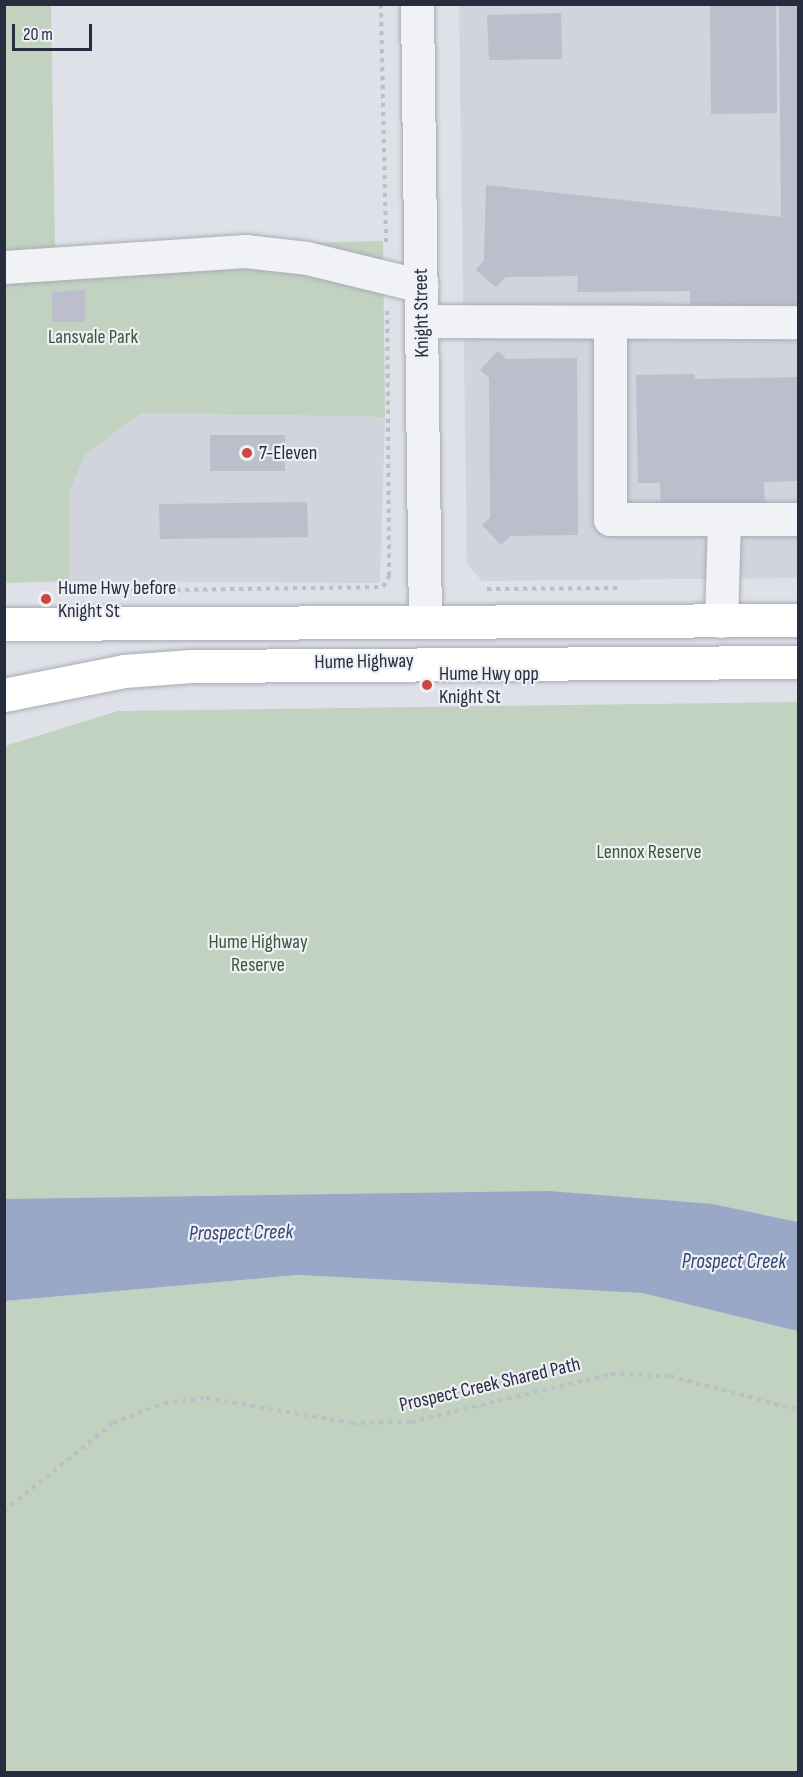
<!DOCTYPE html>
<style>
body{margin:0}
#map{position:relative;width:803px;height:1777px;overflow:hidden;background:#dfe1e8;font-family:"Sofia Sans Condensed",sans-serif}
div>[style]{position:absolute}
[style*='--x']{left:calc(var(--x)*1px);top:calc(var(--y)*1px);width:calc(var(--w)*1px);rotate:calc(var(--a)*1deg)}
.built>*{inset:0;background:#d1d3dd}
.green>*{inset:0;background:#c1d2c0}
.water>*{inset:0;background:#9aa8c8}
.building>*{inset:0;background:#bcbfcb}
.path>*{height:4px;margin-top:-2px;transform-origin:0;background:repeating-linear-gradient(90deg,#bdbfc6 0 4.5px,transparent 0 9px)}
.roads{filter:drop-shadow(0 0 2px #a8abb5) drop-shadow(0 0 2px #a8abb5)}
.minor>*{height:33px;margin:-16.5px;padding:0 16.5px;transform-origin:16.5px;border-radius:16.5px;background:#f1f2f6}
.highway>*{height:33px;margin:-16.5px;padding:0 16.5px;transform-origin:16.5px;border-radius:16.5px;background:#fff}
.dots>*{width:16px;height:16px;translate:-50% -50%;box-sizing:border-box;border:3px solid #eef0f5;border-radius:50%}
span{translate:-50% -50%;white-space:nowrap;text-align:center;line-height:1.15;-webkit-text-stroke:4.5px #eef0f5;paint-order:stroke}
.street-label{font-size:20px;color:#282c3f}
.park-label{font-size:20px;color:#365a35}
.poi-label{font-size:20px;color:#282c3f}
.left{translate:0 -50%;text-align:left}
.water-label{font-size:21px;color:#324472;font-style:italic}
.frame{position:absolute;inset:0;border:6px solid #282c3f;pointer-events:none}
.scale{position:absolute;left:12px;top:24px;width:80px;height:27px;box-sizing:border-box;border:3px solid #282c3f;border-top:0;padding-left:8px;font-size:18px;line-height:21px;white-space:nowrap;color:#282c3f;-webkit-text-stroke:4px #eef0f5;paint-order:stroke}
</style>
<div id="map">
<div class="built">
<i style="clip-path:polygon(459px 5px,798px 5px,798px 578px,482px 581px,467px 564px)"></i>
<i style="clip-path:polygon(141px 413px,385px 417px,380px 583px,69px 581px,69px 493px,85px 455px)"></i>
</div>
<div class="green">
<i style="clip-path:polygon(4px 5px,51px 5px,55px 249px,383px 241px,385px 417px,141px 413px,85px 455px,69px 493px,69px 581px,5px 583px)"></i>
<i style="clip-path:polygon(798px 702px,798px 1222px,713px 1204px,5px 1199px,5px 746px,118px 711px)"></i>
<i style="clip-path:polygon(298px 1275px,642px 1293px,798px 1330px,798px 1772px,5px 1772px,4px 1301px)"></i>
</div>
<div class="water">
<i style="clip-path:polygon(549px 1191px,713px 1204px,798px 1222px,798px 1331px,642px 1293px,298px 1275px,5px 1301px,5px 1199px)"></i>
</div>
<div class="building">
<i style="clip-path:polygon(710px 4px,776px 4px,777px 113px,711px 114px)"></i>
<i style="clip-path:polygon(779px 4px,798px 4px,798px 305px,690px 306px,690px 291px,577px 292px,578px 276px,506px 277px,496px 287px,476px 270px,484px 260px,486px 185px,781px 217px)"></i>
<i style="clip-path:polygon(561px 13px,562px 59px,489px 60px,487px 15px)"></i>
<i style="clip-path:polygon(85px 290px,85px 322px,52px 322px,52px 292px)"></i>
<i style="clip-path:polygon(498px 351px,506px 359px,577px 358px,578px 535px,510px 536px,501px 545px,482px 525px,490px 518px,489px 378px,480px 370px)"></i>
<i style="clip-path:polygon(695px 374px,695px 379px,798px 377px,798px 481px,764px 482px,765px 505px,661px 507px,660px 483px,638px 483px,636px 375px)"></i>
<i style="clip-path:polygon(210px 435px,285px 435px,285px 471px,210px 471px)"></i>
<i style="clip-path:polygon(307px 502px,308px 537px,160px 539px,159px 504px)"></i>
</div>
<div class="path">
<i style="--x:381;--y:4;--w:242;--a:88.8"></i>
<i style="--x:487;--y:589;--w:134;--a:-0.4"></i>
<i style="--x:95;--y:591;--w:288;--a:-0.8"></i>
<i style="--x:383;--y:587;--w:13;--a:-61"></i>
<i style="--x:389;--y:576;--w:268;--a:-90.4"></i>
<i style="--x:4;--y:1511;--w:140;--a:-38.9"></i>
<i style="--x:113;--y:1423;--w:55;--a:-21.4"></i>
<i style="--x:164;--y:1403;--w:42;--a:-6.8"></i>
<i style="--x:206;--y:1398;--w:148;--a:9.7"></i>
<i style="--x:352;--y:1423;--w:59;--a:-1"></i>
<i style="--x:411;--y:1422;--w:206;--a:-13.5"></i>
<i style="--x:611;--y:1374;--w:59;--a:1.9"></i>
<i style="--x:670;--y:1376;--w:132;--a:14.9"></i>
</div>
<div class="roads">
<div class="minor">
<i style="--x:417;--y:4;--w:617;--a:89.26"></i>
<i style="--x:4;--y:267;--w:242;--a:-3.8"></i>
<i style="--x:245;--y:251;--w:62;--a:6.4"></i>
<i style="--x:307;--y:258;--w:118;--a:13.7"></i>
<i style="--x:423;--y:321;--w:375;--a:0.2"></i>
<i style="--x:610;--y:322;--w:197;--a:90"></i>
<i style="--x:610;--y:519;--w:188;--a:0"></i>
<i style="--x:721;--y:621;--w:102;--a:-88.3"></i>
</div>
<div class="highway">
<i style="--x:4;--y:624;--w:794;--a:-0.29"></i>
<i style="--x:4;--y:695;--w:122;--a:-11.3"></i>
<i style="--x:124;--y:671;--w:67;--a:-4.3"></i>
<i style="--x:191;--y:666;--w:607;--a:-0.38"></i>
</div>
</div>
<div class="dots">
<i style="left:247px;top:453px;background:#cc4744"></i>
<i style="left:46px;top:599px;background:#cc4744"></i>
<i style="left:427px;top:685px;background:#cc4744"></i>
</div>
<div class="street-label">
<span style="left:422px;top:313px;rotate:-91deg">Knight Street</span>
<span style="left:364px;top:662px;rotate:-1deg">Hume Highway</span>
<span style="left:490px;top:1385px;rotate:-13deg">Prospect Creek Shared Path</span>
</div>
<div class="park-label">
<span style="left:93px;top:337px">Lansvale Park</span>
<span style="left:649px;top:852px">Lennox Reserve</span>
<span style="left:258px;top:954px">Hume Highway<br>Reserve</span>
</div>
<div class="poi-label">
<span class="left" style="left:259px;top:453px">7-Eleven</span>
<span class="left" style="left:58px;top:600px">Hume Hwy before<br>Knight St</span>
<span class="left" style="left:439px;top:686px">Hume Hwy opp<br>Knight St</span>
</div>
<div class="water-label">
<span style="left:241px;top:1233px;rotate:-1deg">Prospect Creek</span>
<span style="left:734px;top:1262px">Prospect Creek</span>
</div>
<div class="frame"></div>
<div class="scale">20 m</div>
</div>
